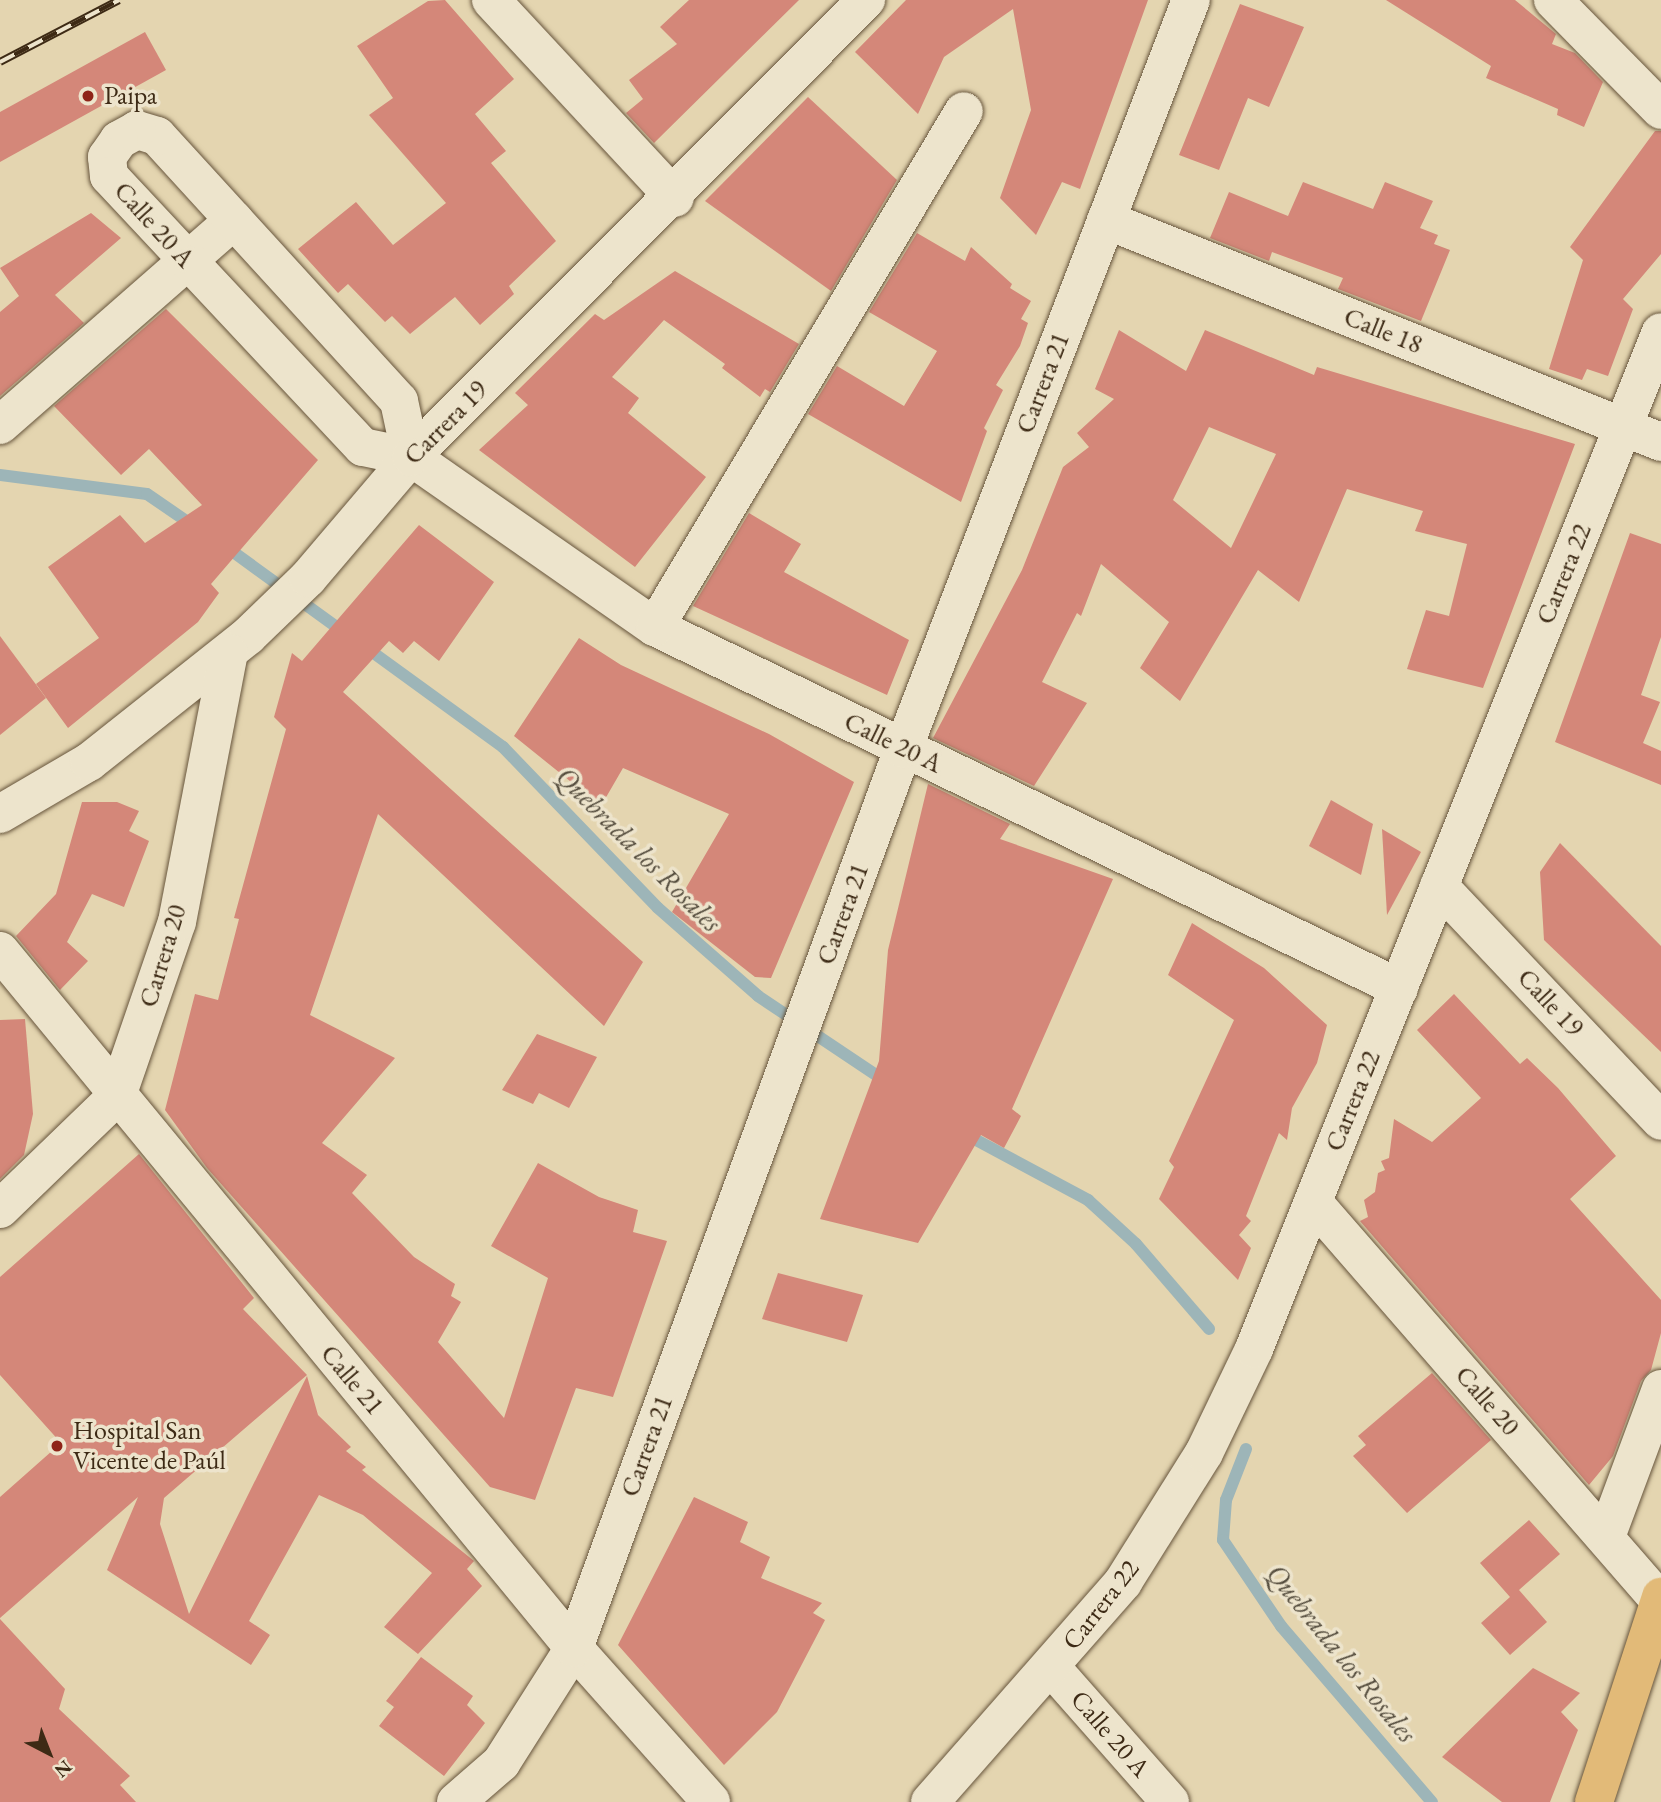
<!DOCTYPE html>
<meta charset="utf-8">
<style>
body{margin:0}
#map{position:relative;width:1661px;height:1802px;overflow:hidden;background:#e4d5b0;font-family:"EB Garamond",serif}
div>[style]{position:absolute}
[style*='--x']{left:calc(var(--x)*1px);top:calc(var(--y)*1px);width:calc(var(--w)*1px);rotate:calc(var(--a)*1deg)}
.stream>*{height:12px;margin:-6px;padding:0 6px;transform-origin:6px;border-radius:6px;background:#9db5b8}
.building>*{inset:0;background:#d48779}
.roads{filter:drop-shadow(0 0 2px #67553c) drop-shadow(0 0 2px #67553c)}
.minor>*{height:38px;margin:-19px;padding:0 19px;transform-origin:19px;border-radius:19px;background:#ede4cc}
.highway>*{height:38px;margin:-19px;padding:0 19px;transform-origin:19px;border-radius:19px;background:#e2ba78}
.rail>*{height:8px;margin-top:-4px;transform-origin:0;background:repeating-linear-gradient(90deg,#ede4cc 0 16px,#3d2a15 0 32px);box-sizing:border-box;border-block:2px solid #3d2a15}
.dots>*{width:19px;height:19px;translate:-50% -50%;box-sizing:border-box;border:4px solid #ede4cc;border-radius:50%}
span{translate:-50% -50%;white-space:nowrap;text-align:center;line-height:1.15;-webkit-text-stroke:7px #ede4cc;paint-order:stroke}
.poi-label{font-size:26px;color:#3d2a15}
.left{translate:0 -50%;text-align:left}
.street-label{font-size:26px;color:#3d2a15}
.water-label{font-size:28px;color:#554d3e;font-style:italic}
.north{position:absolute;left:14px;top:1718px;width:70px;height:70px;-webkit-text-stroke:5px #ede4cc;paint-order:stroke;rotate:138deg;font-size:19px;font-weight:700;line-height:28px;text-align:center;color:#3d2a15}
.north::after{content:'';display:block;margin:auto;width:24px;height:32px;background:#3d2a15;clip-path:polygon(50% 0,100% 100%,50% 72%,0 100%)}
</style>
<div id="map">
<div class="stream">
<i style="--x:0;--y:475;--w:148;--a:7.4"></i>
<i style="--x:147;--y:494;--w:58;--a:34.5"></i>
<i style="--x:225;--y:546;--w:150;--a:36"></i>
<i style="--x:364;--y:646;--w:172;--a:36"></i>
<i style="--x:503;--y:747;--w:223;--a:46.1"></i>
<i style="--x:658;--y:908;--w:133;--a:41.3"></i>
<i style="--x:758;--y:996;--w:156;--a:33.8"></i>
<i style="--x:965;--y:1134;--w:140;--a:28.2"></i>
<i style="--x:1088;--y:1200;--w:65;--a:42.5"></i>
<i style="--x:1136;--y:1244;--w:112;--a:49.3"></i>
<i style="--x:1246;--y:1449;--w:55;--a:111.4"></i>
<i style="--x:1226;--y:1500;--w:40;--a:94.3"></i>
<i style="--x:1223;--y:1540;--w:104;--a:56"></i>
<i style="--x:1281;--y:1626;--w:232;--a:49.4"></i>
</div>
<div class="building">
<i style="clip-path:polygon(445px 0,514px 79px,475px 114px,506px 151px,491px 163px,556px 241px,509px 286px,514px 294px,480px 325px,455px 297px,410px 334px,392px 316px,385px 322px,348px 284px,338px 293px,298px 249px,356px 202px,393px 245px,446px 203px,369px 115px,393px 98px,357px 46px,428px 1px)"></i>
<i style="clip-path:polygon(689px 0,799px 0,654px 143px,626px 113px,643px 99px,629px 80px,677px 44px,660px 27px)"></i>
<i style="clip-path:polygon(906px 0,1148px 0,1080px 189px,1062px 182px,1036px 235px,1000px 198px,1031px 110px,1013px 9px,944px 57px,918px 114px,855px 52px)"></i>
<i style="clip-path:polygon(1386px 0,1515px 0,1556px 34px,1552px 44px,1575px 53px,1603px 82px,1584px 127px,1557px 115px,1558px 109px,1486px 78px,1491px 66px)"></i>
<i style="clip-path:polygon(1240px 4px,1304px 27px,1269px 107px,1248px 98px,1219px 170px,1179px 155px)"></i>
<i style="clip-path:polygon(145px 32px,166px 70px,0 162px,0 112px)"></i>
<i style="clip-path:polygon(808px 97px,897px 180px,831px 291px,705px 201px)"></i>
<i style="clip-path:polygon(1655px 131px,1661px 131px,1661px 254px,1623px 299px,1633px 309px,1608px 376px,1587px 369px,1582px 380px,1549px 369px,1583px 260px,1570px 247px)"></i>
<i style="clip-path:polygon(1303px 182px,1373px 209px,1385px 182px,1433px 201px,1420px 228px,1438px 235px,1434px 244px,1450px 250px,1421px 321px,1338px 289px,1343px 278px,1272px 252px,1269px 261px,1210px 238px,1229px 192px,1288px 216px)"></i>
<i style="clip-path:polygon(91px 213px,121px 238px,55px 295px,84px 323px,0 396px,0 312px,19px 296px,0 268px)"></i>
<i style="clip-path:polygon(917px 233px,965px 261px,971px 247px,1012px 284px,1010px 288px,1031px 301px,1021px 319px,1028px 323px,1020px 346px,996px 385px,1003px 390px,984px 428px,987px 431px,961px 502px,808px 414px,837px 366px,904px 406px,937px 351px,869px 312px)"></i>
<i style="clip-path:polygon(675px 271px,799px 344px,770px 392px,765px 389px,760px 397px,722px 368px,725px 364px,664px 320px,612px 377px,639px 398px,628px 413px,706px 477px,635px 567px,479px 450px,528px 405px,515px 393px,595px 314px,604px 320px)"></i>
<i style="clip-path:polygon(166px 309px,318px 460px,211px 584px,219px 593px,198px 622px,68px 728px,36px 684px,99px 638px,48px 567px,120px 515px,145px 543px,202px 505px,149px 449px,121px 475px,54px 406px)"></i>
<i style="clip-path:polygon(evenodd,1119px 330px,1186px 371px,1205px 330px,1314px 375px,1317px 367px,1575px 444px,1483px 688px,1407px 669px,1426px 610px,1449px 616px,1467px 544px,1415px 531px,1423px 511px,1347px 489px,1299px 602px,1258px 570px,1180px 701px,1140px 668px,1169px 622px,1101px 564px,1081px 616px,1077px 613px,1042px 682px,1087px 703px,1034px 786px,933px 738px,1022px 570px,1063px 467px,1089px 447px,1077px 433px,1114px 399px,1095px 389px,1119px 330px,1209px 427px,1276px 454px,1231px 548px,1173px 500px,1209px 427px)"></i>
<i style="clip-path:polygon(749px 513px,801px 544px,784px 572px,909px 640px,887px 695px,693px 606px)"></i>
<i style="clip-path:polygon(419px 525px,494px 582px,439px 661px,414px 641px,403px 653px,389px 641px,343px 692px,643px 962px,604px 1026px,378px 814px,310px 1015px,395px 1058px,322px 1143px,367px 1175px,352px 1193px,414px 1257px,455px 1284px,451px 1296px,461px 1302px,438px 1342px,504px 1418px,548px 1278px,491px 1246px,538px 1163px,599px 1197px,638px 1210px,633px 1232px,667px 1241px,613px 1397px,576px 1388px,535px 1500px,490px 1487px,207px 1168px,165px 1110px,195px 994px,218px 1000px,239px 919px,234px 918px,286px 729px,274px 717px,292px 653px,302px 661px)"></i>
<i style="clip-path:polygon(1630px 533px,1661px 544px,1661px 637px,1641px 695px,1660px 702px,1643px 743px,1661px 751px,1661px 785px,1555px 742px)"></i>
<i style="clip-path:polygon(0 636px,46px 698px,0 735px)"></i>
<i style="clip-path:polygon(579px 638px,621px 665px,769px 734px,854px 782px,771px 978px,755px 977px,672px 912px,729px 814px,623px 768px,601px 806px,514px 736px)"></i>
<i style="clip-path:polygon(928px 784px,1010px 824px,1000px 839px,1113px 879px,1012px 1109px,1021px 1116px,1004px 1148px,981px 1135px,918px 1243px,820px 1219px,879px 1061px,888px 950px)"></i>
<i style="clip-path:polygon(1331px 800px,1373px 824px,1361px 875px,1309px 846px)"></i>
<i style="clip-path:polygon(82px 802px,117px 802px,139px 811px,129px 831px,149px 841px,124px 907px,92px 894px,67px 942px,88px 961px,60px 990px,16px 936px,56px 894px)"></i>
<i style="clip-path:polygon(1382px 829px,1421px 852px,1387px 915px)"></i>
<i style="clip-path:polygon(1560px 843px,1661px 946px,1661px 1052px,1544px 940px,1540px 872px)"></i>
<i style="clip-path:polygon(1192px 923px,1264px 968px,1327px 1025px,1317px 1063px,1292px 1108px,1287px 1140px,1279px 1133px,1246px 1216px,1251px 1221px,1239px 1235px,1251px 1248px,1238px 1280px,1159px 1199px,1174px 1167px,1169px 1161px,1234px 1020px,1168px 975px)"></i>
<i style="clip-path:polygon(1454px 994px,1520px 1064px,1527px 1058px,1558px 1088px,1616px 1156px,1570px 1199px,1661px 1300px,1661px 1333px,1651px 1370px,1641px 1381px,1613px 1456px,1589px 1485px,1360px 1221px,1368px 1217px,1364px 1200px,1375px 1192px,1378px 1173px,1385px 1170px,1381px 1161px,1389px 1158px,1394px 1119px,1432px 1142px,1481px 1098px,1417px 1030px)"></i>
<i style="clip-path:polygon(25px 1019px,33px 1114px,24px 1155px,0 1179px,0 1020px)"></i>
<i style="clip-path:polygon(537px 1034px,597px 1057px,569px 1108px,539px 1093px,533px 1104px,502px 1090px)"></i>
<i style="clip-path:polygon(139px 1154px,254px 1298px,243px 1309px,307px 1375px,164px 1498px,160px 1524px,189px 1614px,307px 1376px,318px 1415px,351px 1447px,346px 1451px,366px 1467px,362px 1470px,474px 1561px,467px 1569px,482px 1586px,418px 1654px,384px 1627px,432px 1573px,363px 1515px,319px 1495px,249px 1621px,270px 1635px,251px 1665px,107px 1570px,138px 1497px,0 1618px,0 1497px,61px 1443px,0 1375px,0 1277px)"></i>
<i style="clip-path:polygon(778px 1273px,863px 1295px,847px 1342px,762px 1319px)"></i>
<i style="clip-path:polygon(1432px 1373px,1491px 1440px,1407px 1513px,1353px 1456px,1366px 1445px,1358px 1436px)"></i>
<i style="clip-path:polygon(694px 1497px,748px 1522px,740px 1542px,770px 1557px,761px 1578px,822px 1603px,813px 1613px,825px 1620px,777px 1712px,724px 1765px,618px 1645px)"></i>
<i style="clip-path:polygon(1529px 1520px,1560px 1554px,1519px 1590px,1547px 1622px,1510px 1655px,1481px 1623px,1510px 1597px,1480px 1563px)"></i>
<i style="clip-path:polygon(0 1619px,65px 1689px,59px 1709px,130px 1776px,120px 1785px,136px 1802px,0 1802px)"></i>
<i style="clip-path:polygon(421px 1657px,473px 1696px,467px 1705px,485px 1723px,444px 1776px,379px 1726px,394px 1707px,386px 1701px)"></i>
<i style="clip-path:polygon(1533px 1668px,1580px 1693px,1561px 1712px,1578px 1730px,1550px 1802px,1502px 1802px,1442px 1757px)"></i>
</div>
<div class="roads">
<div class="minor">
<i style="--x:491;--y:0;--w:270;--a:47.1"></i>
<i style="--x:1553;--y:0;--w:154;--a:45.5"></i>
<i style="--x:1106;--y:220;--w:598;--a:21.8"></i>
<i style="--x:0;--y:425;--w:311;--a:-41.2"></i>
<i style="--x:411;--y:457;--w:57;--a:-102.1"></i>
<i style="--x:399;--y:401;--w:359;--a:-132.4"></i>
<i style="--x:157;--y:136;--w:21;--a:-163"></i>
<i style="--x:137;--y:130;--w:21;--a:151"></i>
<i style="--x:119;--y:140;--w:21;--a:125"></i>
<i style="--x:107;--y:157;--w:19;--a:84"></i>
<i style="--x:109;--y:176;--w:371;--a:46.9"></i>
<i style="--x:363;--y:447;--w:49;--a:11.8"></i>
<i style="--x:411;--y:457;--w:297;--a:34.9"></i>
<i style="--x:655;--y:627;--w:827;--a:25.88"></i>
<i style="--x:655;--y:627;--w:601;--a:-59.09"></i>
<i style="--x:0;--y:814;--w:103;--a:-30.3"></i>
<i style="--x:89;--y:762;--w:203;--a:-38.4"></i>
<i style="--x:248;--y:636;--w:83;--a:-44"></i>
<i style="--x:308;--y:578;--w:159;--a:-49.6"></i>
<i style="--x:411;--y:457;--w:645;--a:-45.13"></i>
<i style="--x:1439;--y:886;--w:323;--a:46.6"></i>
<i style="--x:0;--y:951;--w:903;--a:50.53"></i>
<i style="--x:574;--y:1648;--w:206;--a:48.3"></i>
<i style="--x:1313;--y:1202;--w:529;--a:48.99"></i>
<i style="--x:0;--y:1209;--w:163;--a:-44"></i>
<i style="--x:117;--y:1096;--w:184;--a:-71"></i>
<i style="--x:177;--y:922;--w:274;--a:-79.1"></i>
<i style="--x:1606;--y:1537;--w:158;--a:-69.6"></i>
<i style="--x:1051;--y:1667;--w:180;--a:48.6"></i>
<i style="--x:456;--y:1802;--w:60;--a:-40.9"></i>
<i style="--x:501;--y:1763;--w:136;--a:-57.6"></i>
<i style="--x:574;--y:1648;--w:957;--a:-69.9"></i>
<i style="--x:903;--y:749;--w:802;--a:-68.97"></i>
<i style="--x:930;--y:1802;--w:293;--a:-48.7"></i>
<i style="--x:1123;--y:1582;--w:152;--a:-57.9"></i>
<i style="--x:1204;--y:1453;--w:115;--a:-64.3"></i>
<i style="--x:1254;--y:1349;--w:1095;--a:-68.19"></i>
</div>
<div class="highway">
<i style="--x:1594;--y:1802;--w:216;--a:-71.9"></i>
</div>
</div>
<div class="rail">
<i style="--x:0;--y:62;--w:134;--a:-27.5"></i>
</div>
<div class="dots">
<i style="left:88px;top:96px;background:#8f2418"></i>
<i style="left:57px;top:1446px;background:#8f2418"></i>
</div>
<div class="poi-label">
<span class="left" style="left:104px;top:96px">Paipa</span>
<span class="left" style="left:73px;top:1446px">Hospital San<br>Vicente de Paúl</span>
</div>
<div class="street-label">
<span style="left:154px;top:225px;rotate:48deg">Calle 20 A</span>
<span style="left:1383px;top:331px;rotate:22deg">Calle 18</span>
<span style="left:1043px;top:383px;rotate:-69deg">Carrera 21</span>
<span style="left:446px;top:423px;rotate:-45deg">Carrera 19</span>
<span style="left:1564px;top:574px;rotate:-68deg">Carrera 22</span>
<span style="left:893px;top:743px;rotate:26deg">Calle 20 A</span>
<span style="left:843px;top:914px;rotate:-70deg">Carrera 21</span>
<span style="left:163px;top:956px;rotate:-73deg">Carrera 20</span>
<span style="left:1550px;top:1003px;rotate:47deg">Calle 19</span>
<span style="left:1353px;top:1101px;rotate:-68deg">Carrera 22</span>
<span style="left:352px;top:1380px;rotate:50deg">Calle 21</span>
<span style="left:1487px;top:1401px;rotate:49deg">Calle 20</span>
<span style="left:647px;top:1446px;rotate:-70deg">Carrera 21</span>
<span style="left:1101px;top:1605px;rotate:-52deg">Carrera 22</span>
<span style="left:1110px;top:1734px;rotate:49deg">Calle 20 A</span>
</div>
<div class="water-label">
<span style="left:639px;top:849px;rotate:45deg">Quebrada los Rosales</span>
<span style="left:1342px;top:1653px;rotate:51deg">Quebrada los Rosales</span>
</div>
<div class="north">N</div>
</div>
